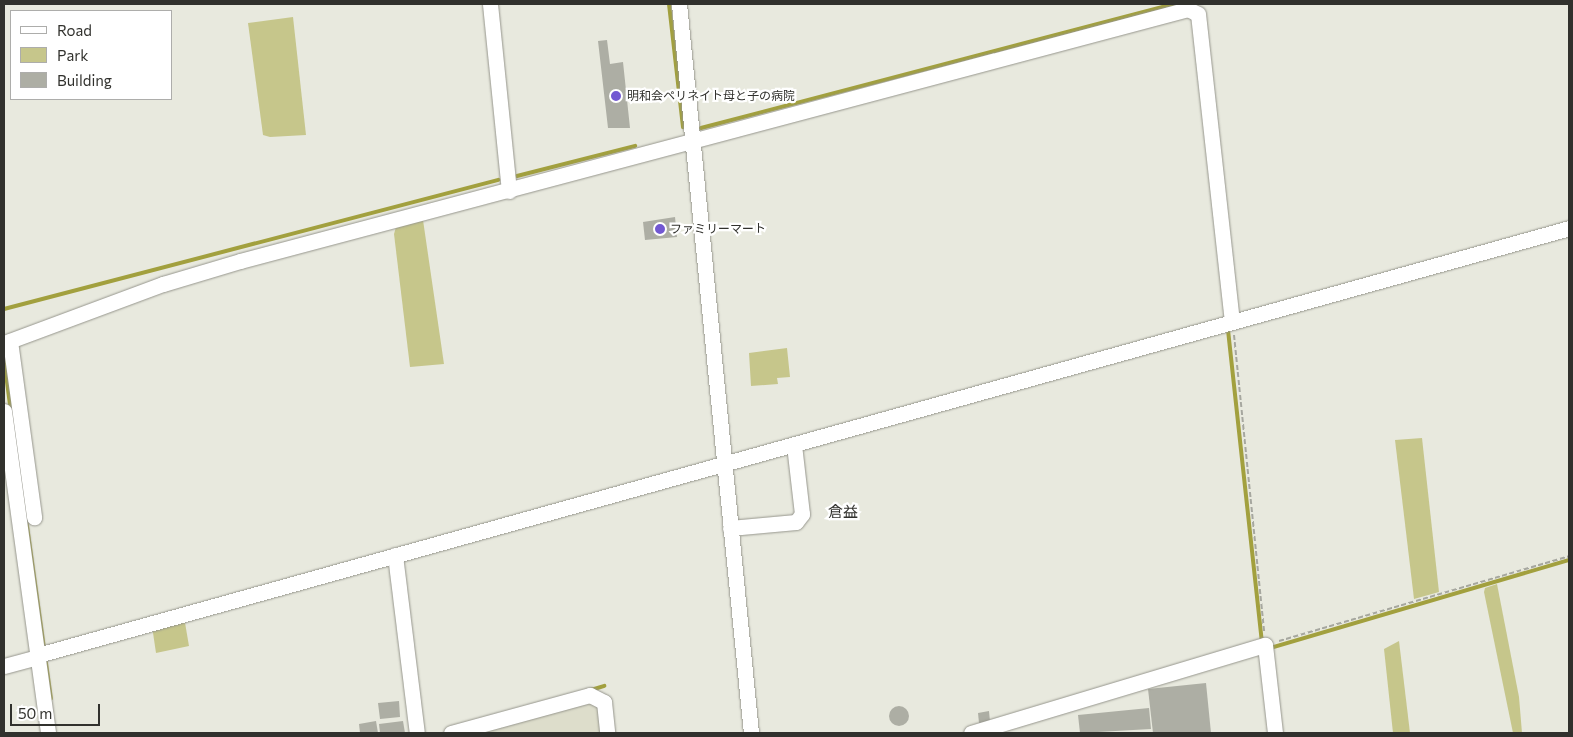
<!DOCTYPE html>
<meta charset="utf-8">
<style>
body{margin:0}
#map{position:relative;width:1573px;height:737px;overflow:hidden;background:#e8e9de;font-family:Commissioner,"Noto Sans JP",sans-serif}
div>[style]{position:absolute}
[style*='--x']{left:calc(var(--x)*1px);top:calc(var(--y)*1px);width:calc(var(--w)*1px);rotate:calc(var(--a)*1deg)}
.built>*{inset:0;background:#ddddcb}
.green>*{inset:0;background:#c6c68b}
.stream>*{height:4px;margin:-2px;padding:0 2px;transform-origin:2px;border-radius:2px;background:#a2a03e}
.building>*{inset:0;background:#adaea4}
.round{border-radius:50%}
.path>*{height:2px;margin-top:-1px;transform-origin:0;background:repeating-linear-gradient(90deg,#a6a79f 0 5px,transparent 0 7.5px)}
.roads{filter:drop-shadow(0 0 1px #96968d) drop-shadow(0 0 1px #96968d)}
.minor>*{height:15px;margin:-7.5px;padding:0 7.5px;transform-origin:7.5px;border-radius:7.5px;background:#fff}
.dots>*{width:14px;height:14px;translate:-50% -50%;box-sizing:border-box;border:2px solid #fff;border-radius:50%}
span{translate:-50% -50%;white-space:nowrap;text-align:center;line-height:1.15;-webkit-text-stroke:4.5px #fff;paint-order:stroke}
.poi-label{font-size:12px;color:#31312d}
.left{translate:0 -50%;text-align:left}
.quarter-label{font-size:15px;color:#31312d}
.frame{position:absolute;inset:0;border:5px solid #31312d;pointer-events:none}
.legend{position:absolute;left:10px;top:10px;width:162px;height:90px;box-sizing:border-box;background:#fff;border:1px solid #adadab;margin:0;padding:6px 9px;list-style:none;font-size:15px;color:#31312d}
.legend li{display:flex;align-items:center;gap:10px;height:25px}
.legend b{width:25px;border:1px solid #adadab}
.scale{position:absolute;left:10px;top:704px;width:90px;height:22px;box-sizing:border-box;border:2px solid #31312d;border-top:0;padding-left:6px;font-size:15px;line-height:18px;white-space:nowrap;color:#31312d;-webkit-text-stroke:4px #fff;paint-order:stroke}
</style>
<div id="map">
<div class="built">
<i style="clip-path:polygon(588px 701px,600px 708px,603px 733px,470px 733px)"></i>
</div>
<div class="green">
<i style="clip-path:polygon(293px 17px,306px 135px,270px 137px,263px 135px,248px 23px)"></i>
<i style="clip-path:polygon(423px 220px,444px 364px,410px 367px,394px 234px,396px 227px)"></i>
<i style="clip-path:polygon(787px 348px,790px 377px,777px 378px,778px 384px,751px 386px,749px 353px)"></i>
<i style="clip-path:polygon(1422px 438px,1439px 592px,1414px 599px,1395px 440px)"></i>
<i style="clip-path:polygon(1497px 584px,1519px 697px,1522px 733px,1513px 733px,1484px 592px,1485px 588px)"></i>
<i style="clip-path:polygon(184px 617px,189px 646px,156px 653px,152px 626px)"></i>
<i style="clip-path:polygon(1399px 641px,1410px 733px,1393px 733px,1384px 649px)"></i>
</div>
<div class="stream">
<i style="--x:669;--y:4;--w:124;--a:83.5"></i>
<i style="--x:701;--y:128;--w:488;--a:-14.7"></i>
<i style="--x:517;--y:176;--w:122;--a:-14.3"></i>
<i style="--x:4;--y:309;--w:511;--a:-14.64"></i>
<i style="--x:1228;--y:330;--w:315;--a:83.8"></i>
<i style="--x:4;--y:359;--w:53;--a:82.5"></i>
<i style="--x:18;--y:461;--w:190;--a:82.1"></i>
<i style="--x:1270;--y:648;--w:312;--a:-16.4"></i>
<i style="--x:45;--y:656;--w:43;--a:82.1"></i>
<i style="--x:591;--y:690;--w:14;--a:-17"></i>
</div>
<div class="building">
<i style="clip-path:polygon(607px 40px,610px 64px,623px 62px,630px 128px,608px 128px,598px 41px)"></i>
<i style="clip-path:polygon(675px 217px,677px 237px,645px 240px,643px 222px)"></i>
<i style="clip-path:polygon(1206px 683px,1211px 733px,1153px 733px,1148px 689px)"></i>
<i style="clip-path:polygon(399px 701px,400px 717px,380px 719px,378px 703px)"></i>
<i class="round" style="left:889px;top:706px;width:20px;height:20px"></i>
<i style="clip-path:polygon(1149px 708px,1151px 729px,1080px 733px,1078px 715px)"></i>
<i style="clip-path:polygon(989px 711px,990px 722px,979px 723px,978px 713px)"></i>
<i style="clip-path:polygon(376px 721px,378px 733px,360px 733px,359px 724px)"></i>
<i style="clip-path:polygon(403px 721px,405px 733px,380px 733px,379px 724px)"></i>
</div>
<div class="path">
<i style="--x:1234;--y:335;--w:298;--a:84.2"></i>
<i style="--x:1279;--y:641;--w:302;--a:-16.3"></i>
</div>
<div class="roads">
<div class="minor">
<i style="--x:490;--y:4;--w:188;--a:84.2"></i>
<i style="--x:679;--y:4;--w:733;--a:84.36"></i>
<i style="--x:10;--y:341;--w:178;--a:82.2"></i>
<i style="--x:4;--y:343;--w:170;--a:-20.4"></i>
<i style="--x:163;--y:284;--w:80;--a:-16.6"></i>
<i style="--x:240;--y:261;--w:981;--a:-14.89"></i>
<i style="--x:1188;--y:9;--w:11;--a:27"></i>
<i style="--x:1198;--y:14;--w:309;--a:83.7"></i>
<i style="--x:4;--y:411;--w:325;--a:82.2"></i>
<i style="--x:730;--y:528;--w:66;--a:-5.2"></i>
<i style="--x:796;--y:522;--w:10;--a:-53"></i>
<i style="--x:802;--y:514;--w:69;--a:-96.6"></i>
<i style="--x:395;--y:555;--w:179;--a:83"></i>
<i style="--x:38;--y:655;--w:1589;--a:-15.58"></i>
<i style="--x:4;--y:666;--w:35;--a:-15"></i>
<i style="--x:451;--y:733;--w:144;--a:-15.3"></i>
<i style="--x:590;--y:695;--w:16;--a:27"></i>
<i style="--x:604;--y:702;--w:31;--a:84"></i>
<i style="--x:971;--y:733;--w:307;--a:-16.7"></i>
<i style="--x:1265;--y:645;--w:89;--a:83.5"></i>
</div>
</div>
<div class="dots">
<i style="left:616px;top:96px;background:#7258d2"></i>
<i style="left:660px;top:229px;background:#7258d2"></i>
</div>
<div class="poi-label">
<span class="left" style="left:627px;top:96px">明和会ペリネイト母と子の病院</span>
<span class="left" style="left:670px;top:229px">ファミリーマート</span>
</div>
<div class="quarter-label">
<span style="left:843px;top:512px">倉益</span>
</div>
<div class="frame"></div>
<ul class="legend">
<li><b style="height:6px;background:#fff"></b>Road</li>
<li><b style="height:14px;background:#c6c68b"></b>Park</li>
<li><b style="height:14px;background:#adaea4"></b>Building</li>
</ul>
<div class="scale">50 m</div>
</div>
